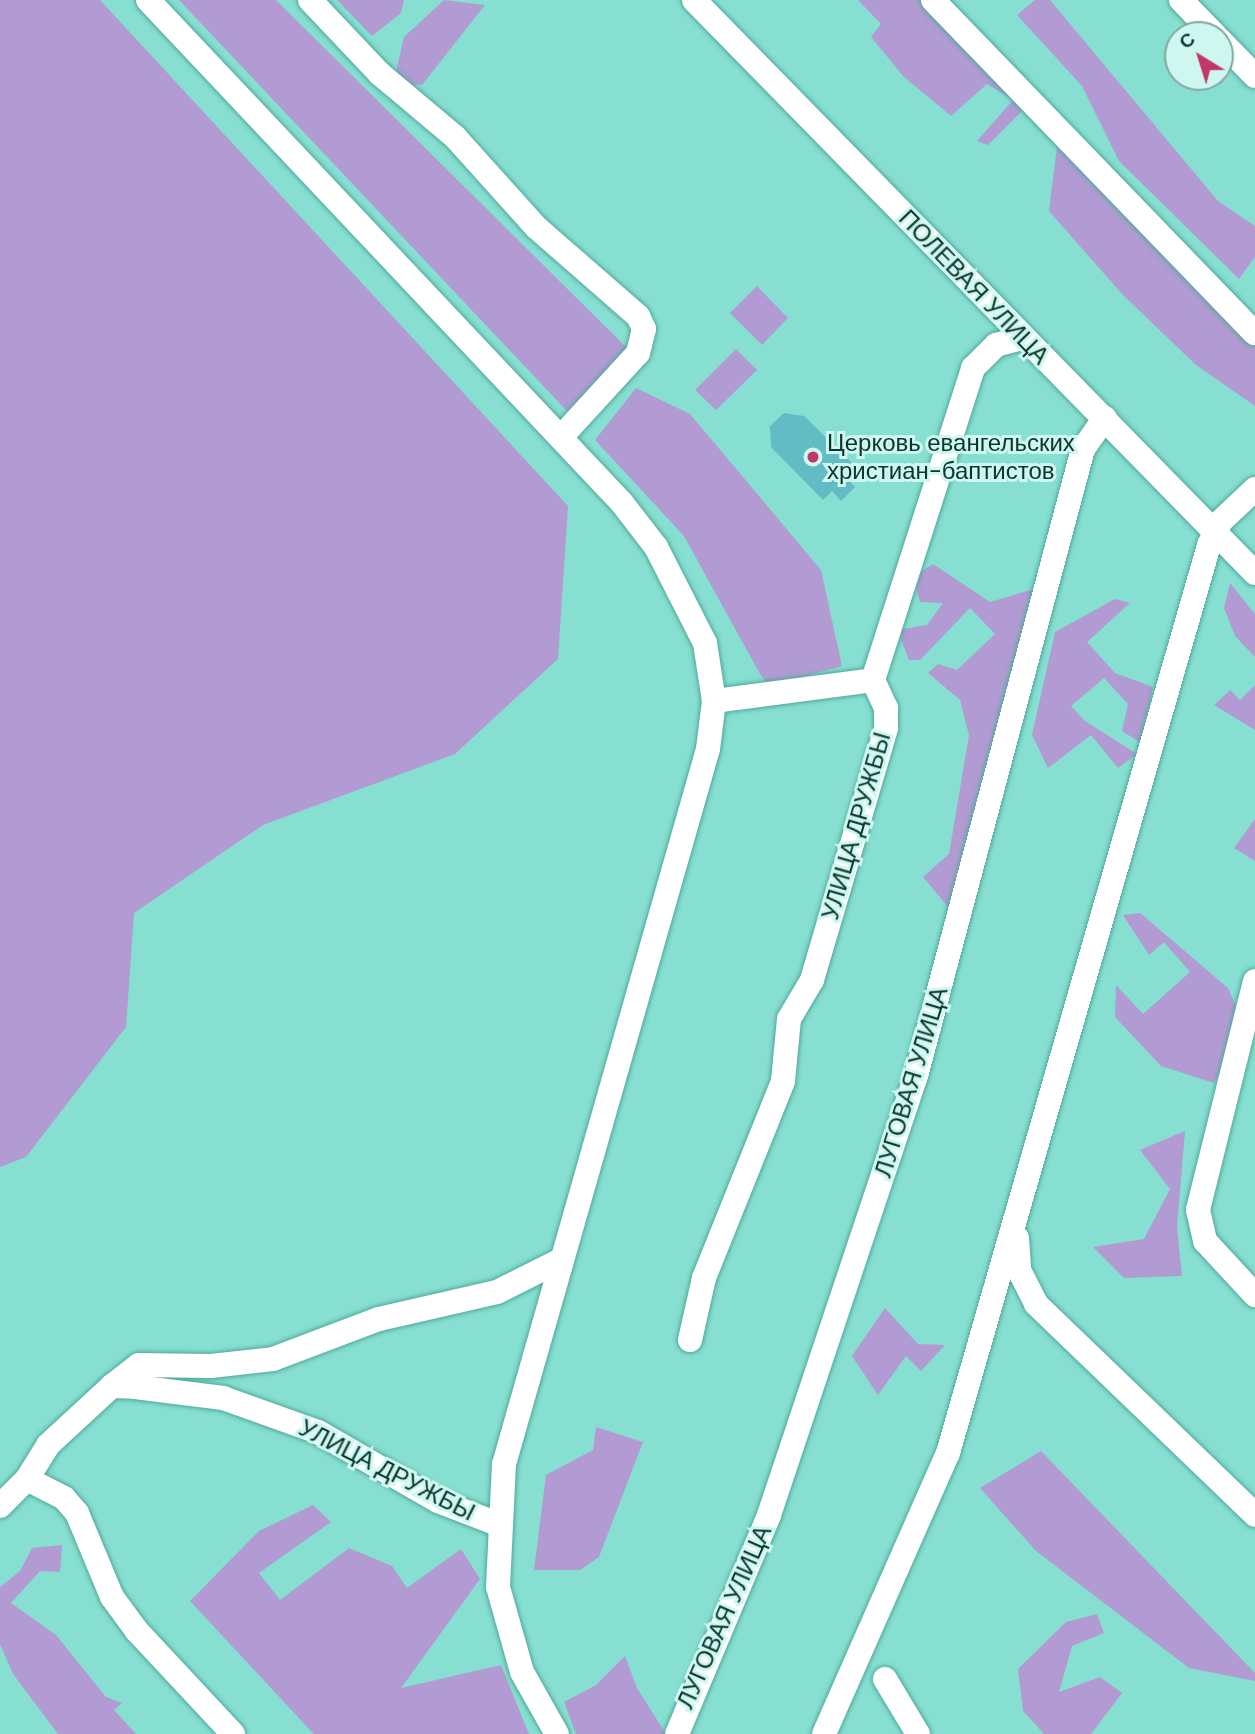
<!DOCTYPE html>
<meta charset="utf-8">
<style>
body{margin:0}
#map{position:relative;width:1255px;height:1734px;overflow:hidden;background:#87dfd1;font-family:"DM Sans",sans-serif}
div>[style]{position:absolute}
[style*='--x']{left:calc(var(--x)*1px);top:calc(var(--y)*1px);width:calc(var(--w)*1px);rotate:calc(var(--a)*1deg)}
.green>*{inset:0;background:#b19bd2}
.building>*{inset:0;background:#61bcc4}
.roads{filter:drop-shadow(0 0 2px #50a99c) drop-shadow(0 0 2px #50a99c)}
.minor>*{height:24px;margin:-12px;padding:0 12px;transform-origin:12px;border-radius:12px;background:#fff}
.dots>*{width:19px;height:19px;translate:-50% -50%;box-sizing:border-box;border:4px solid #cdf7ef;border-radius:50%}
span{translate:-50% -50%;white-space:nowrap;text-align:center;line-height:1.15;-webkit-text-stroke:6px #cdf7ef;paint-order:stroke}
.street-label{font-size:24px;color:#0e352f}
.poi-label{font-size:24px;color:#0e352f}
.left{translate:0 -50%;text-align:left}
.north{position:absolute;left:1164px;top:21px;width:70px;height:70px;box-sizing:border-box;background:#cdf7ef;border:2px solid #81a9a2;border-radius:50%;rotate:322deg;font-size:19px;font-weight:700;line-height:28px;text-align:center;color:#0e352f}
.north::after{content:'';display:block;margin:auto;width:24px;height:32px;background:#c23669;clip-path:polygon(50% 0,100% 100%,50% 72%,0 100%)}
</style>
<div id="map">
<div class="green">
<i style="clip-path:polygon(0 0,100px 0,568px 506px,558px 659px,455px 754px,263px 825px,134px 913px,126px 1027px,26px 1157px,0 1167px)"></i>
<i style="clip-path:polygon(179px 0,276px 0,629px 350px,585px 412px,566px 410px)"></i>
<i style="clip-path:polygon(337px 0,404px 0,401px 13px,372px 36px)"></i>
<i style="clip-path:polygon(444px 0,485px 5px,422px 85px,393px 84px,404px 37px)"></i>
<i style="clip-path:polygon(858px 0,921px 0,1255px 334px,1255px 406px,1196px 365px,1122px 294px,1049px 211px,1057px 146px,1023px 110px,988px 145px,977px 141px,1013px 100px,987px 84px,951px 116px,904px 77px,871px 37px,881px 24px)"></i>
<i style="clip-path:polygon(1035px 0,1050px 0,1218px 201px,1255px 226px,1255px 257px,1239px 279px,1119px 161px,1082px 86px,1017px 15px)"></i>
<i style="clip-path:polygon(757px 286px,788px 318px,762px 345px,730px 313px)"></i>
<i style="clip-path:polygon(736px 349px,757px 370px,716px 410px,695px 390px)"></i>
<i style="clip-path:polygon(636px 388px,690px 414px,821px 570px,842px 666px,769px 686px,760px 674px,684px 536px,595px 440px)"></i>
<i style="clip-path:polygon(933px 564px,990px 602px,1047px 585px,949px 908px,923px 877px,949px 854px,969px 735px,960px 700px,928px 673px,938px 664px,957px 670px,995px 634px,970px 608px,920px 660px,909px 660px,897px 630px,927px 625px,943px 603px,920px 602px,913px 577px)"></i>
<i style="clip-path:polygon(1230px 583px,1255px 614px,1255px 657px,1235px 636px,1224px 608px)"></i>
<i style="clip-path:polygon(1115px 599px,1130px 603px,1087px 642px,1115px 673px,1153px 687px,1141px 743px,1122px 731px,1128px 704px,1104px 678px,1071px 706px,1085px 721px,1137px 754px,1118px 768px,1091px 735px,1048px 768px,1032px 735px,1055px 632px)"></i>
<i style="clip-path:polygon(1255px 685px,1255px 730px,1214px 705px,1230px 690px,1240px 700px)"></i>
<i style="clip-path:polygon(1255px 819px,1255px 861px,1234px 848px)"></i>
<i style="clip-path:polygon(1140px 913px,1228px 988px,1244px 1025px,1214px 1083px,1161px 1066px,1115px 1017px,1116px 985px,1143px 1014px,1190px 972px,1164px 942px,1149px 955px,1123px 915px)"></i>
<i style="clip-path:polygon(1185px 1131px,1177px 1227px,1182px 1276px,1124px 1278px,1093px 1247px,1144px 1239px,1170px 1189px,1140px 1150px)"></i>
<i style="clip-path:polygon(885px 1308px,918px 1344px,945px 1345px,921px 1371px,906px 1356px,878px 1395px,852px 1356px)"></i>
<i style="clip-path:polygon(596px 1427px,643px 1442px,599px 1557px,580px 1570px,534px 1570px,546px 1475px,593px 1450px)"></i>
<i style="clip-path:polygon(1041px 1451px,1255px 1673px,1255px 1681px,1189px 1668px,1036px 1551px,980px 1488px)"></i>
<i style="clip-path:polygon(313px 1505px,331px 1522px,259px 1573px,280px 1600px,349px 1548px,392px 1566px,407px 1588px,461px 1549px,480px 1579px,401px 1688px,501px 1665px,529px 1734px,314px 1734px,309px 1729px,190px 1601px,259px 1531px)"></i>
<i style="clip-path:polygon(62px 1545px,60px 1572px,40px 1571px,11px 1603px,56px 1635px,106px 1697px,122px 1703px,114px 1710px,136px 1734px,58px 1734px,13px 1674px,0 1644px,0 1587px,20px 1571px,32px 1548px)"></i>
<i style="clip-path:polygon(1097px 1614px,1104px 1633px,1072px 1646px,1059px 1692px,1100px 1677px,1122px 1693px,1091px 1734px,1044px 1734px,1023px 1711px,1018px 1669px,1066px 1622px)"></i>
<i style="clip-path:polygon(625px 1656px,637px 1688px,666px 1734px,576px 1734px,564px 1702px,596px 1685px)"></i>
</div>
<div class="building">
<i style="clip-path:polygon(784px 413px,804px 416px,856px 467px,845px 477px,855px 487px,841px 501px,832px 491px,823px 500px,771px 447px,770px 426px)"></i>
</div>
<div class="roads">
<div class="minor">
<i style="--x:148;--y:0;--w:691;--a:46.7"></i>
<i style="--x:622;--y:503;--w:56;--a:52.3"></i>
<i style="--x:656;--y:547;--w:108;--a:63"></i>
<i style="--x:705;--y:643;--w:59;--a:81.2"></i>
<i style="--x:714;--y:701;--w:48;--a:97.1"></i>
<i style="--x:708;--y:749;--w:744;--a:105.92"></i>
<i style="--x:504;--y:1464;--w:123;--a:92.8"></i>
<i style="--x:498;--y:1587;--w:88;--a:74.2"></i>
<i style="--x:522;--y:1672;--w:71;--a:60.6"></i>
<i style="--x:310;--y:0;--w:102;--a:46.6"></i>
<i style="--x:380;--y:74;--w:98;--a:40"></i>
<i style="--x:455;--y:137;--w:122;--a:48"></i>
<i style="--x:537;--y:228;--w:134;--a:41.1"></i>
<i style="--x:638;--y:316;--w:14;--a:65"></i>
<i style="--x:644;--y:329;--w:25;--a:104"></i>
<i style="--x:638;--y:353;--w:113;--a:132.5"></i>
<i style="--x:694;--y:0;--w:802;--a:45.61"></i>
<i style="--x:933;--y:0;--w:463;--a:46"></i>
<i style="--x:1181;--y:0;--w:49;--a:45.8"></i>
<i style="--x:1220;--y:40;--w:50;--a:45.8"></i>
<i style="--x:714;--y:701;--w:160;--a:-7.5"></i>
<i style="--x:1255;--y:981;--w:236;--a:104"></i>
<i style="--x:1198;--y:1210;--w:32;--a:77"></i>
<i style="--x:1205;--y:1241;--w:74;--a:47.2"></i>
<i style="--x:1017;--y:1238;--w:32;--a:86"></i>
<i style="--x:1019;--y:1270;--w:38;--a:63"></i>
<i style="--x:1036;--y:1304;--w:304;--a:43.9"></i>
<i style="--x:690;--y:1340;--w:64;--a:-77.3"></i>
<i style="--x:704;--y:1278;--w:212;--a:-68.1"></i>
<i style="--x:783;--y:1081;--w:62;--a:-84.5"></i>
<i style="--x:789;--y:1019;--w:45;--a:-59.5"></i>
<i style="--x:812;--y:980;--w:263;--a:-73.6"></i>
<i style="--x:886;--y:728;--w:20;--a:-90"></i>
<i style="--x:886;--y:708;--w:31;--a:-115"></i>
<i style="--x:873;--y:680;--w:328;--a:-72.2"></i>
<i style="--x:973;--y:368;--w:33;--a:-45"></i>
<i style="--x:996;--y:345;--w:28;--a:-15"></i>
<i style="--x:112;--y:1386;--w:34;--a:-38"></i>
<i style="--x:139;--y:1365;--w:72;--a:0.8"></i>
<i style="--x:211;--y:1366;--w:62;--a:-6.4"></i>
<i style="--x:273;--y:1359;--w:113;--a:-20.7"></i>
<i style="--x:379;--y:1319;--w:121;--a:-12.9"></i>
<i style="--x:497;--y:1292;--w:72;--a:-26.6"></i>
<i style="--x:27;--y:1479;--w:42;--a:27.2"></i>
<i style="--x:64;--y:1498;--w:20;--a:49"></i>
<i style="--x:77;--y:1513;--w:91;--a:67.4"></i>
<i style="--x:112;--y:1597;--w:42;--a:53.7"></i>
<i style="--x:137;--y:1631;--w:141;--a:47"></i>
<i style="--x:0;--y:1506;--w:38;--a:-45"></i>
<i style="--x:27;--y:1479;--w:40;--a:-58"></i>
<i style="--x:48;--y:1445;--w:87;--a:-42.7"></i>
<i style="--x:112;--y:1386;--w:23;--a:2"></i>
<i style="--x:135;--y:1387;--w:89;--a:7.1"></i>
<i style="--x:223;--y:1398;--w:101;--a:19.7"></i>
<i style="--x:318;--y:1432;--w:138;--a:29.9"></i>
<i style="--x:438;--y:1501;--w:64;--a:21"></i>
<i style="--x:885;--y:1679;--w:64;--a:59"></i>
<i style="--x:677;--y:1734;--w:238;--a:-67.2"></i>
<i style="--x:769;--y:1515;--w:463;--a:-71.5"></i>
<i style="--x:916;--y:1076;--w:649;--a:-75.09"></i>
<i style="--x:1083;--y:449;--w:38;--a:-55"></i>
<i style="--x:824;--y:1734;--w:307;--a:-66.2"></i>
<i style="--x:948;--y:1453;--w:945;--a:-73.96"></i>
<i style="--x:1209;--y:545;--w:25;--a:-64"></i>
<i style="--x:1220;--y:522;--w:48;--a:-43.3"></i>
</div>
</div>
<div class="dots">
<i style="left:813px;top:457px;background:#c23669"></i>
</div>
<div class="street-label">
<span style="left:974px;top:287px;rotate:46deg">ПОЛЕВАЯ УЛИЦА</span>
<span style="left:856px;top:826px;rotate:-74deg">УЛИЦА ДРУЖБЫ</span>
<span style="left:911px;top:1082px;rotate:-73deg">ЛУГОВАЯ УЛИЦА</span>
<span style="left:387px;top:1470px;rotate:27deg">УЛИЦА ДРУЖБЫ</span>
<span style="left:724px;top:1617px;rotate:-66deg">ЛУГОВАЯ УЛИЦА</span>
</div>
<div class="poi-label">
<span class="left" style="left:827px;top:457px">Церковь евангельских<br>христиан-баптистов</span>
</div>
<div class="north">С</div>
</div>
